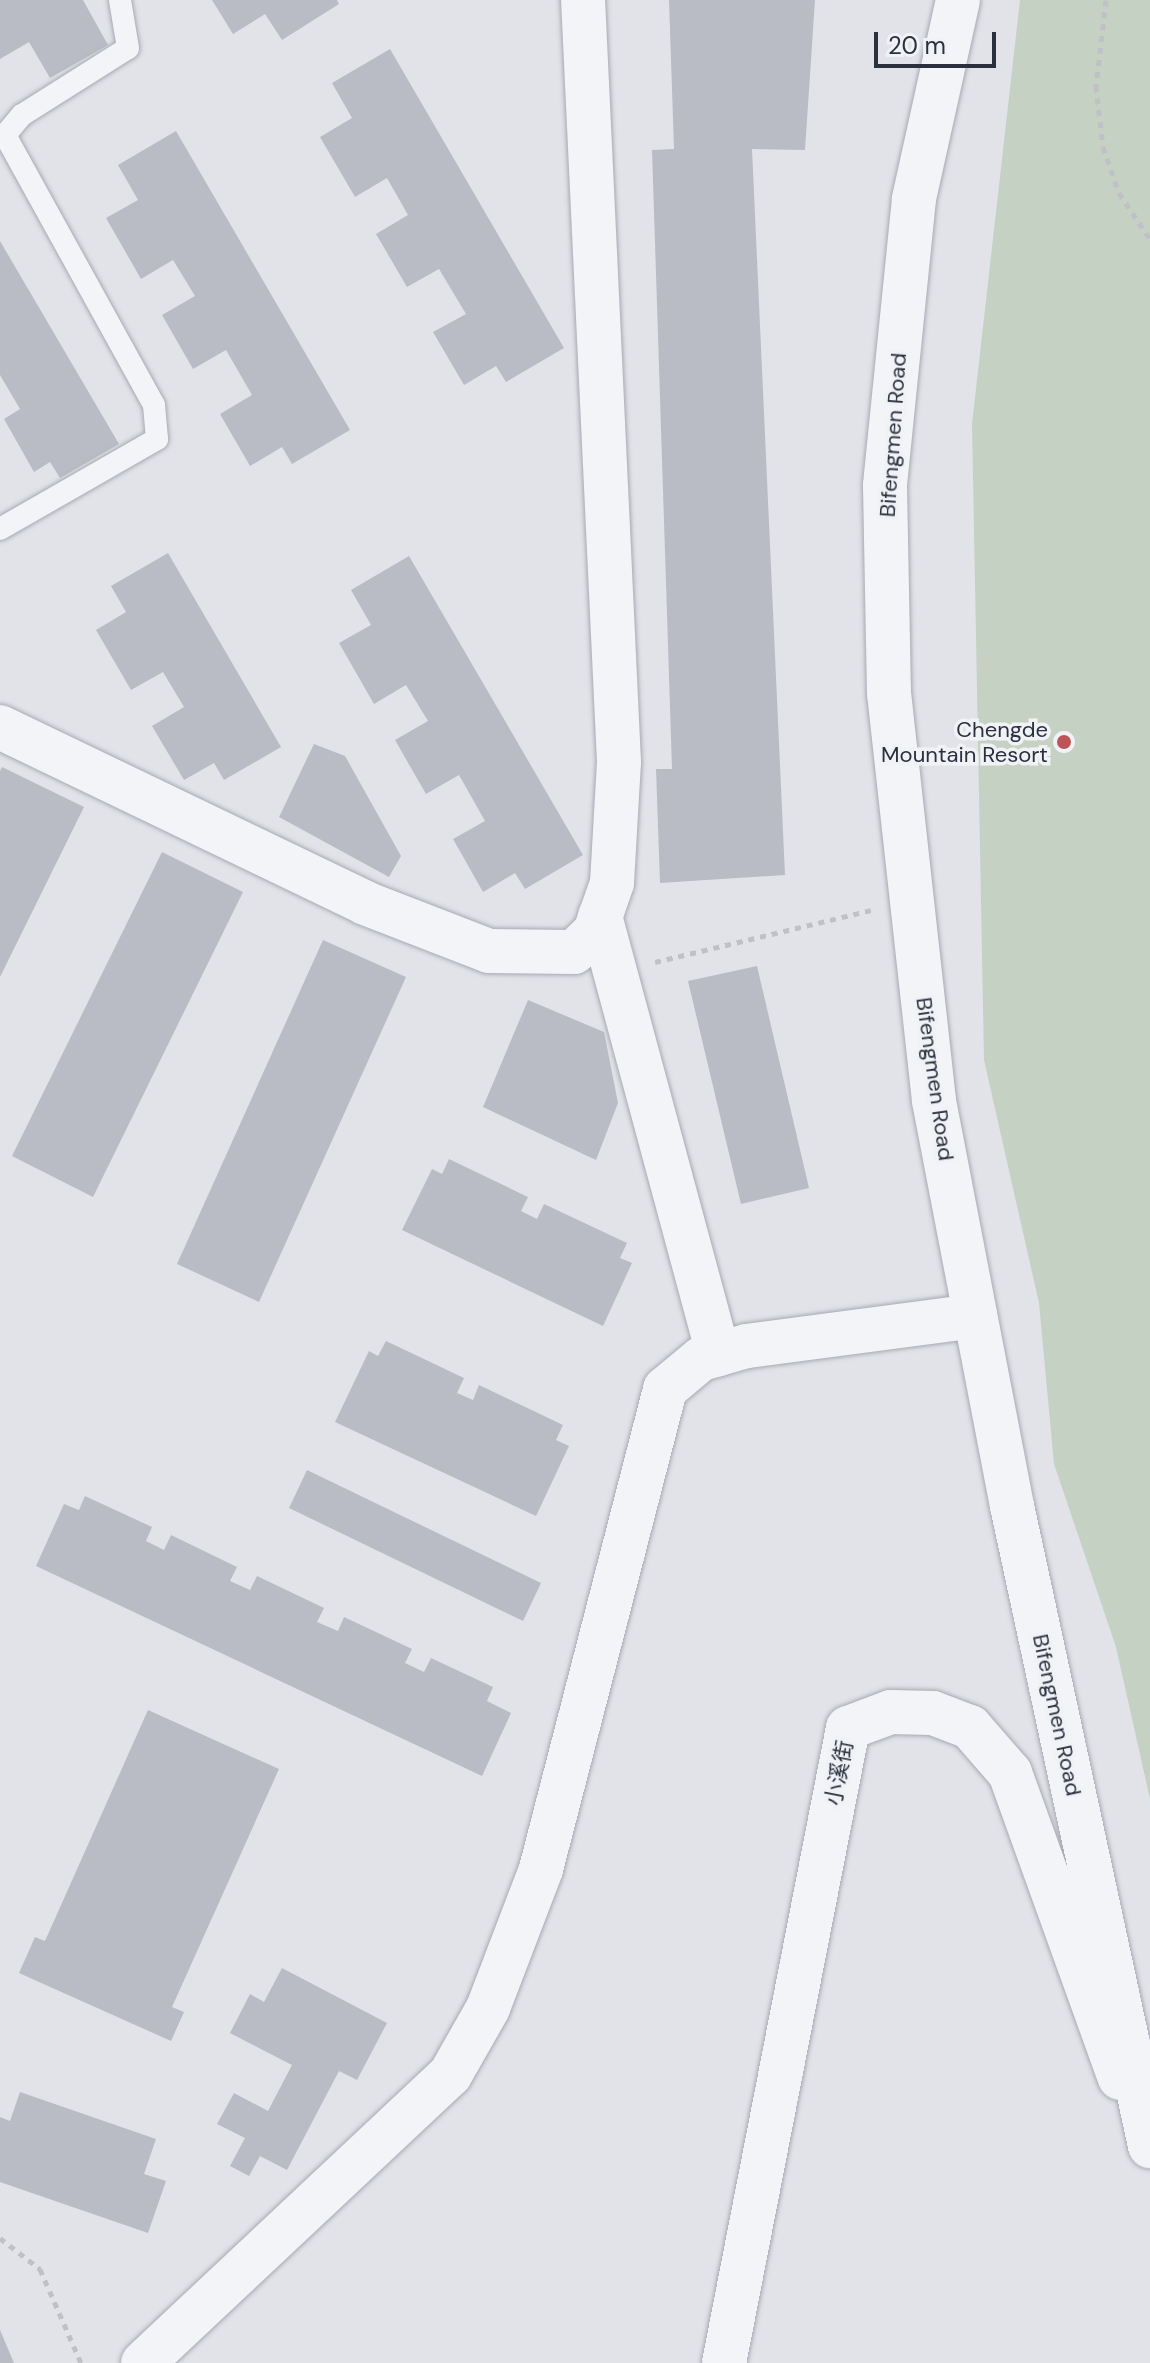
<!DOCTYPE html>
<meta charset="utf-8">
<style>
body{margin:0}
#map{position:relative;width:1150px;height:2363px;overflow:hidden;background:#e1e3e8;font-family:"DM Sans","Noto Sans SC",sans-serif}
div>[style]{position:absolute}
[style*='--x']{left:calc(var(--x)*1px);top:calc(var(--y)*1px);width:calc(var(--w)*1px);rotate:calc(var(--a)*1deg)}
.green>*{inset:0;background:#c5d1c3}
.building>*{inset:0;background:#b9bcc4}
.path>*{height:5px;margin-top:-2.5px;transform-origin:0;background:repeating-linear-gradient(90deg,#bfc1c7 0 6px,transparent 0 12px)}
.roads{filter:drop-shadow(0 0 2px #a7aab2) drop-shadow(0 0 2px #a7aab2)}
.service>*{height:22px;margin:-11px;padding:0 11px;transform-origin:11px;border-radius:11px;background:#f3f4f7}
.minor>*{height:44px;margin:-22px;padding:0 22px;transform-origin:22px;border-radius:22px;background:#f3f4f7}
.tertiary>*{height:44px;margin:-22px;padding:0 22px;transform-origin:22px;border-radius:22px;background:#f3f4f7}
.dots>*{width:22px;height:22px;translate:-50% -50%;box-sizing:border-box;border:4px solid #f0f2f6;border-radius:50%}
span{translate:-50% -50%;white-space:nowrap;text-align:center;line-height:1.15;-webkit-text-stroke:7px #f0f2f6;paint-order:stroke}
.street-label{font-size:22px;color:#2b303e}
.poi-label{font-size:22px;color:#2b303e}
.right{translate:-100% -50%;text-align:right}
.scale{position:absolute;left:874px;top:32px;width:122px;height:36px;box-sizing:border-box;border:4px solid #2b303e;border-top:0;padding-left:10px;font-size:24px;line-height:28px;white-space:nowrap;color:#2b303e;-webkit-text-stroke:6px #f0f2f6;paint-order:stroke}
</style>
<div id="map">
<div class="green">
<i style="clip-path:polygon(1020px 0,1150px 0,1150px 1799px,1116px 1647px,1054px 1464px,1039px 1303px,984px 1060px,972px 424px)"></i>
</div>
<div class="building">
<i style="clip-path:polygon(0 0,83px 0,108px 45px,50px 78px,29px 42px,0 59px)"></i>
<i style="clip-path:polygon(212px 0,337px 0,339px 4px,282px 40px,265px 14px,233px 34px)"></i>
<i style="clip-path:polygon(669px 0,815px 0,805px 150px,752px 149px,785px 875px,660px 883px,656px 769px,672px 769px,652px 150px,674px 149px)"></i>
<i style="clip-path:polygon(390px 49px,564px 348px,506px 382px,496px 366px,464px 385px,433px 332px,466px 314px,439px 269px,407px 287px,376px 234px,408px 215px,387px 178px,355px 197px,320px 137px,352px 118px,332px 83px)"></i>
<i style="clip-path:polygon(176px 131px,350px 430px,292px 464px,282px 447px,250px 466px,220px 414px,252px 395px,226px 350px,193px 369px,162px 315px,195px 296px,173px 260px,141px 279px,106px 218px,138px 200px,118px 165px)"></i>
<i style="clip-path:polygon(0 241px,119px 444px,60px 478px,50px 462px,34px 472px,4px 419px,20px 409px,0 375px)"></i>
<i style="clip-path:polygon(168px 553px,281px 747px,224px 780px,214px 763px,184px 780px,152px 726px,184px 707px,163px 672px,131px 690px,96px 630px,126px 612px,111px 586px)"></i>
<i style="clip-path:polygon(409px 556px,583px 855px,525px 889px,515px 873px,483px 892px,453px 839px,485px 821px,459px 775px,426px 794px,395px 740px,428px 721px,406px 685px,374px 704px,339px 643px,371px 625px,351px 590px)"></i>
<i style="clip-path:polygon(314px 744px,345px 756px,401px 856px,389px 877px,279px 817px)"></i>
<i style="clip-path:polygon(2px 767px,84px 807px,0 977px,0 771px)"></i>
<i style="clip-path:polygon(162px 852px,243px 892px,93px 1197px,12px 1156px)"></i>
<i style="clip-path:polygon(323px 940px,406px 977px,259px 1302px,177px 1264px)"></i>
<i style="clip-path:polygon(757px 966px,809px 1188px,741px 1204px,688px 981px)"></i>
<i style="clip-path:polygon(528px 1000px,604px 1032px,618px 1103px,596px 1160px,483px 1107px)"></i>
<i style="clip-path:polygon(449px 1159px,528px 1197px,521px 1211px,537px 1219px,544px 1204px,627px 1243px,620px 1258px,632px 1263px,603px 1326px,402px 1230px,432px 1169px,442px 1174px)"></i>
<i style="clip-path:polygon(386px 1341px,464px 1378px,457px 1393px,473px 1400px,479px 1385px,563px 1425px,556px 1440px,569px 1446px,536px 1516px,335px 1422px,369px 1351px,378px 1356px)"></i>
<i style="clip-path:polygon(307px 1470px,541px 1583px,523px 1621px,289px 1508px)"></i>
<i style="clip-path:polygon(85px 1496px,152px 1527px,146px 1541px,164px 1550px,171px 1535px,237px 1567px,230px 1581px,250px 1590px,257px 1576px,324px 1608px,317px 1622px,338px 1631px,344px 1617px,412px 1649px,405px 1663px,424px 1672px,431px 1658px,493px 1687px,487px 1701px,511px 1713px,482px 1776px,36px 1566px,64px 1504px,79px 1510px)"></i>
<i style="clip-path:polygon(148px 1710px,279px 1769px,172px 2007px,184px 2012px,171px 2041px,19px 1973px,35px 1937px,45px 1941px)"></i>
<i style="clip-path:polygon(282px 1968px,387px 2023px,357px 2080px,339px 2071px,287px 2170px,260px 2156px,249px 2176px,230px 2166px,245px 2138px,217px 2124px,234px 2093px,268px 2111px,292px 2065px,230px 2033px,250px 1994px,264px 2002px)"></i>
<i style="clip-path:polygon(20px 2092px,156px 2139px,144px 2174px,166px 2181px,148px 2233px,0 2182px,0 2117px,10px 2121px)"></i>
<i style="clip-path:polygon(0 2330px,14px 2363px,0 2363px)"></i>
</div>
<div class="path">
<i style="--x:1106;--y:0;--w:87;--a:96.6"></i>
<i style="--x:1096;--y:86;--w:61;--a:83.5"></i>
<i style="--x:1103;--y:147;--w:49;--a:70.8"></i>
<i style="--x:1119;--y:193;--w:55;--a:56"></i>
<i style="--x:655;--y:962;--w:222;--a:-13.5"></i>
<i style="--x:0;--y:2238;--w:51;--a:37.8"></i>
<i style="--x:40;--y:2269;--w:103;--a:66.4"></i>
</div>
<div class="roads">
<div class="service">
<i style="--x:0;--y:529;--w:181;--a:-29.8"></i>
<i style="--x:157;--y:439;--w:34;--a:-95"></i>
<i style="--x:154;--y:405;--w:308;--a:-118.9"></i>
<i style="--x:5;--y:135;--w:26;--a:-50"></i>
<i style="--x:22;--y:115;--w:125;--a:-32.3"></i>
<i style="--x:128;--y:48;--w:49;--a:-99.5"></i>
</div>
<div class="minor">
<i style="--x:0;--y:727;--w:405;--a:25.7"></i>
<i style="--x:365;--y:903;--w:133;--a:21.2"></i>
<i style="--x:489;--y:951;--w:85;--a:0.7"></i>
<i style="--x:574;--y:952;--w:29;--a:-44"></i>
<i style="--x:595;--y:932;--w:52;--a:-70.9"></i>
<i style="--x:612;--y:883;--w:121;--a:-86.7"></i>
<i style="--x:619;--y:762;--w:763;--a:-92.7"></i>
<i style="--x:600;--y:916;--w:454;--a:74.9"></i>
<i style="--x:143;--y:2363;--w:421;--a:-43.2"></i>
<i style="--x:450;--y:2075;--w:77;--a:-60.4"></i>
<i style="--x:488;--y:2008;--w:149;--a:-69.1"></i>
<i style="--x:541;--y:1869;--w:496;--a:-75.5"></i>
<i style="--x:665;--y:1389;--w:47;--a:-39.8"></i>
<i style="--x:701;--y:1359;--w:48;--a:-15.8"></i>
<i style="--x:747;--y:1346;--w:230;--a:-7.5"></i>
<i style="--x:724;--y:2363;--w:647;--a:-78.95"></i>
<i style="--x:848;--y:1728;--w:46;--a:-20.4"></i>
<i style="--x:891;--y:1712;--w:42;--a:1.4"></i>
<i style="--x:933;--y:1713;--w:40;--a:21"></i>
<i style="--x:970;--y:1727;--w:61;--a:49"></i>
<i style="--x:1010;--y:1773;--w:324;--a:70.2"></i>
</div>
<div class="tertiary">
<i style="--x:958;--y:0;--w:204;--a:102.5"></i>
<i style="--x:914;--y:199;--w:288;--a:95.8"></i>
<i style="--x:885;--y:486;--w:207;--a:88.9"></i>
<i style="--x:889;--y:693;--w:410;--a:83.7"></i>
<i style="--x:934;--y:1101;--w:412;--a:79.1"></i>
<i style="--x:1012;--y:1506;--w:655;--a:77.83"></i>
</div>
</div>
<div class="dots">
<i style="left:1064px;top:742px;background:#bf5456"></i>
</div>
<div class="street-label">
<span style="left:893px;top:435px;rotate:-86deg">Bifengmen Road</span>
<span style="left:935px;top:1079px;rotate:82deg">Bifengmen Road</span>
<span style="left:1057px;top:1715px;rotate:78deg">Bifengmen Road</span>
<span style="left:839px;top:1773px;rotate:-79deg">小溪街</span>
</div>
<div class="poi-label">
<span class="right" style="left:1048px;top:742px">Chengde<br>Mountain Resort</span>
</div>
<div class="scale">20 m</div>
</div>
